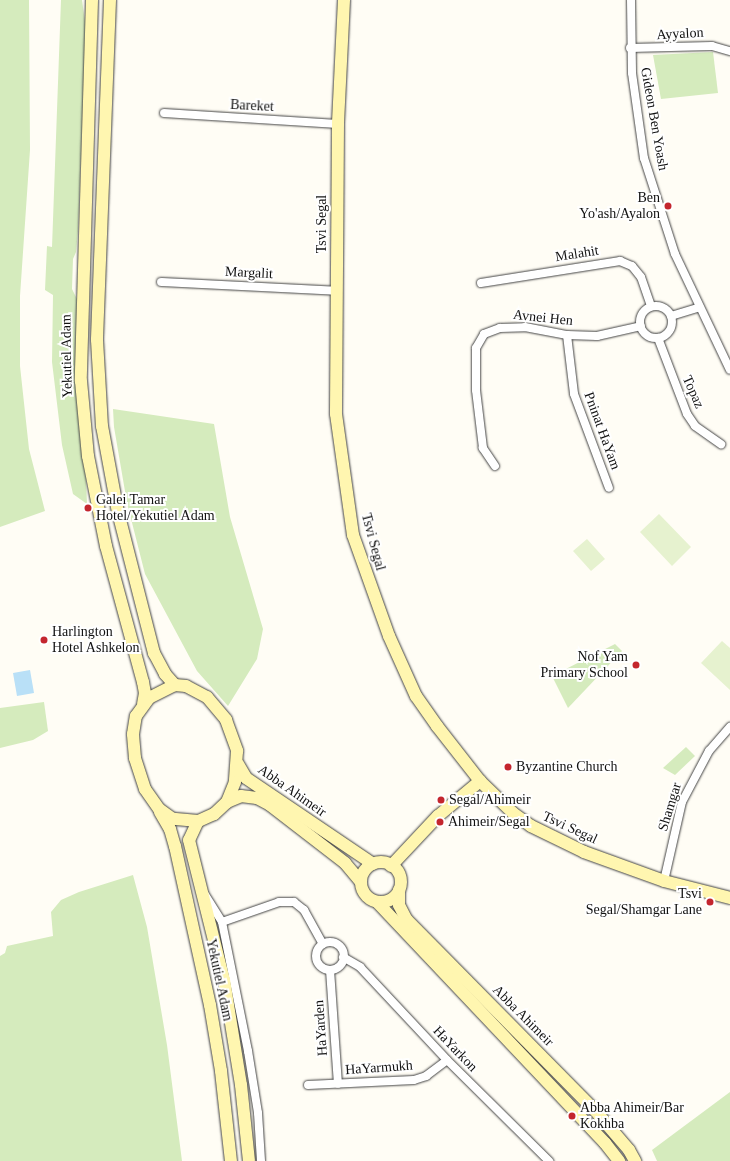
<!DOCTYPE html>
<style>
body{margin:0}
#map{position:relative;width:730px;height:1161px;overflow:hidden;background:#fffdf5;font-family:"Times New Roman",serif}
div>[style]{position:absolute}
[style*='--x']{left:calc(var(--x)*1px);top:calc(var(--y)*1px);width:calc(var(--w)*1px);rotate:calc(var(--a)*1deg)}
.green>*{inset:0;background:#d5ebbd}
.pitch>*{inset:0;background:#e6f2cf}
.water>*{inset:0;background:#b9e0f7}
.roads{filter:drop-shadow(0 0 1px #444) drop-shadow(0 0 1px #444)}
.street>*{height:8px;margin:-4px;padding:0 4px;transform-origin:4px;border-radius:4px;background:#fff}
.street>.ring{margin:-4px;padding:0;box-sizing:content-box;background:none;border:8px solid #fff;border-radius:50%}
.secondary>*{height:12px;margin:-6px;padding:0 6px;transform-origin:6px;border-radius:6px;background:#fff6b0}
.secondary>.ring{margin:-6px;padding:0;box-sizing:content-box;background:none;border:12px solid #fff6b0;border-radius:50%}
.dots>*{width:11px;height:11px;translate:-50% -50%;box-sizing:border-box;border:2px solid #fff;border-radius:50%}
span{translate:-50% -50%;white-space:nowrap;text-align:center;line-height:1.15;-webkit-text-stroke:4px #fff;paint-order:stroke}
.street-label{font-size:14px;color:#111}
.poi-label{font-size:14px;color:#111}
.right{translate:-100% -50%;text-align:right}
.left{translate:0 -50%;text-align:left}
</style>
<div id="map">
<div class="green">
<i style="clip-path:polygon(0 0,29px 0,30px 150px,20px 296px,20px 366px,29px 449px,45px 511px,0 527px)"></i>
<i style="clip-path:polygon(61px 0,82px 0,86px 29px,78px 231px,76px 252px,73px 259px,72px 289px,77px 299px,76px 384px,86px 479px,87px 504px,73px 494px,62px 445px,52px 362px,53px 295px,45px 290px,47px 246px,52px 247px)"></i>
<i style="clip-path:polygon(713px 52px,718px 93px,661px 99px,653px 55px)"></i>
<i style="clip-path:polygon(113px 409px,214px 424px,230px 517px,263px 629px,257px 659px,228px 706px,197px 671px,145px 574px,127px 503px,114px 427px)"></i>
<i style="clip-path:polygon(615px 644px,622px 651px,568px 708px,552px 676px)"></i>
<i style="clip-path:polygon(44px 702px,48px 731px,33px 740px,0 748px,0 708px)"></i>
<i style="clip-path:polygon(686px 747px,695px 756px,675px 775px,663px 768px)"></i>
<i style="clip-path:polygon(133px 875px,147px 927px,167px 1045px,182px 1161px,0 1161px,0 956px,5px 953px,7px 946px,53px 936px,51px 912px,61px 900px,79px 892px)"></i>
<i style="clip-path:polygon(730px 1092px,730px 1161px,657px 1161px,652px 1150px)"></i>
</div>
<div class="pitch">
<i style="clip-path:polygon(659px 514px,691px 547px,672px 566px,640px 532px)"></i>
<i style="clip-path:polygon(587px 539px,605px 559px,591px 571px,573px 551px)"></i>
<i style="clip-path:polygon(722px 641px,730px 648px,730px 690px,701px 663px)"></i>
</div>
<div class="water">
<i style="clip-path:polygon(30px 670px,34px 693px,17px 696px,13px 673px)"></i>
</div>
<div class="roads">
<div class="street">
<i style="--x:631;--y:0;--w:73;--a:89.2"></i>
<i style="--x:632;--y:73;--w:86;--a:82"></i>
<i style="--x:644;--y:158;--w:101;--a:72.1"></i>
<i style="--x:675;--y:254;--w:128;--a:64.6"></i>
<i style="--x:630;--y:48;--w:82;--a:-1.4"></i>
<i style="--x:712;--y:46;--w:19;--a:16"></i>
<i style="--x:164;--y:113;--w:174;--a:3.6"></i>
<i style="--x:161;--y:282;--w:176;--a:2.9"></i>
<i style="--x:481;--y:283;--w:141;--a:-9"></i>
<i style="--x:620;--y:261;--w:13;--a:23"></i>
<i style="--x:632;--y:266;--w:14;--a:51"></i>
<i style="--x:641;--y:277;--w:31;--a:71"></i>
<i class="ring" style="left:640px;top:306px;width:24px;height:24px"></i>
<i style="--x:671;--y:316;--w:30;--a:-17"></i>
<i style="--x:567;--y:335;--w:59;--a:83.2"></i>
<i style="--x:574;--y:394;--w:100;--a:69.6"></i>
<i style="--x:658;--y:338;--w:81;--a:69.1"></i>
<i style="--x:687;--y:414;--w:14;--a:56"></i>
<i style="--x:695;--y:426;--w:32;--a:35"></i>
<i style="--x:495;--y:466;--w:22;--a:-124"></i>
<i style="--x:483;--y:448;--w:58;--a:-96.9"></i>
<i style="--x:476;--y:390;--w:42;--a:-90"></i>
<i style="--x:476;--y:348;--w:16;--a:-60"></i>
<i style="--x:484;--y:334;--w:17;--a:-21"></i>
<i style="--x:500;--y:328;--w:25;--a:-2"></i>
<i style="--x:525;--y:327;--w:43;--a:10.8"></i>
<i style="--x:567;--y:335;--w:30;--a:2"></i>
<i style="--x:597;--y:336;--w:45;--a:-12.8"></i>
<i style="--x:664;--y:881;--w:81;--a:-77.2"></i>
<i style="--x:682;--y:802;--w:58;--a:-62.1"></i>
<i style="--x:709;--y:751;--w:32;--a:-49"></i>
<i style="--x:204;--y:893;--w:34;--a:58"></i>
<i style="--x:222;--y:922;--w:132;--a:78.6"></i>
<i style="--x:248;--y:1051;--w:63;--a:80.8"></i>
<i style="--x:258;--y:1113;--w:48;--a:86.4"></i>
<i style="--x:222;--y:922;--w:60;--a:-19.3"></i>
<i style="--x:279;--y:902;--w:15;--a:0"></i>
<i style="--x:294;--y:902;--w:13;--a:39"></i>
<i style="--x:304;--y:910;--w:39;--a:61"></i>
<i class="ring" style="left:316px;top:942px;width:20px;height:20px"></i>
<i style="--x:343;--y:957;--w:20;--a:30"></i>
<i style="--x:360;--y:967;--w:127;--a:46.9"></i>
<i style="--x:447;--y:1060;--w:144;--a:44.7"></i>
<i style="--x:330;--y:970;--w:114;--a:86"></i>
<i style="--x:308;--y:1085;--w:106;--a:-2.7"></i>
<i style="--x:414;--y:1080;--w:13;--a:-18"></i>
<i style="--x:426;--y:1076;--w:26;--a:-37"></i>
</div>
<div class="secondary">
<i style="--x:92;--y:0;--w:381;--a:91.7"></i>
<i style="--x:81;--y:381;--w:75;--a:84.7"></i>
<i style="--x:88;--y:456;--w:92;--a:78.7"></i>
<i style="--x:106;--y:546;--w:141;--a:74.8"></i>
<i style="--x:143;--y:682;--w:11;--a:80"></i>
<i style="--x:145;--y:693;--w:11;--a:100"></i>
<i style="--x:110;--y:0;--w:340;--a:92.2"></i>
<i style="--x:97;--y:340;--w:86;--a:86.7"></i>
<i style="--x:102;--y:426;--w:87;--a:79.5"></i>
<i style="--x:118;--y:512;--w:146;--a:75.7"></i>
<i style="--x:154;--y:653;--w:24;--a:62"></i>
<i style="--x:165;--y:674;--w:15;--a:48"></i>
<i style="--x:344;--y:0;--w:124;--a:92.8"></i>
<i style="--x:338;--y:124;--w:290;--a:90.4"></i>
<i style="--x:336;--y:414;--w:122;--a:82"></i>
<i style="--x:353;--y:535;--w:107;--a:70.4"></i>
<i style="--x:389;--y:636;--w:66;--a:65.8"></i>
<i style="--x:416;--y:696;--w:37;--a:55"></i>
<i style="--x:437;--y:726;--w:70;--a:52"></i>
<i style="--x:480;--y:781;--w:46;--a:44.1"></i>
<i style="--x:513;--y:813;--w:22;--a:36"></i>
<i style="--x:531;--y:826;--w:59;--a:26.1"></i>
<i style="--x:584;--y:852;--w:85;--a:19.9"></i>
<i style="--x:664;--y:881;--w:68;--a:14.4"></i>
<i style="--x:175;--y:685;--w:11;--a:5"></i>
<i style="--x:186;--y:686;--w:24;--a:28"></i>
<i style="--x:207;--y:697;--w:30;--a:50"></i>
<i style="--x:226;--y:720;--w:33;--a:70"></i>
<i style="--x:237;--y:751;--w:31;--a:94"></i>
<i style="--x:235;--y:782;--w:22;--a:112"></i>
<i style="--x:227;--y:802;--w:18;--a:137"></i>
<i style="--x:214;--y:814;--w:17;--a:156"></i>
<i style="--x:198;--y:821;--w:25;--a:-175"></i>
<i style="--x:173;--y:819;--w:17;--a:-144"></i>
<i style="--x:159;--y:809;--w:24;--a:-125"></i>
<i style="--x:145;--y:789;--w:33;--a:-108"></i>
<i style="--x:135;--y:758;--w:24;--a:-95"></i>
<i style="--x:133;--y:734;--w:18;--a:-81"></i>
<i style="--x:136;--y:716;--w:22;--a:-54"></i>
<i style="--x:149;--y:698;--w:29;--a:-27"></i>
<i style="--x:238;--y:764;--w:16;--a:60"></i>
<i style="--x:246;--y:778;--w:153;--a:34.1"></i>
<i style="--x:227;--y:802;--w:15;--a:-23"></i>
<i style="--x:241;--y:796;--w:16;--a:7"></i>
<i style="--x:257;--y:798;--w:15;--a:28"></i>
<i style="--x:270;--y:805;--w:95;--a:37.7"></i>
<i style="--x:345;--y:863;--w:25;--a:50"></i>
<i style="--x:160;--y:812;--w:20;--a:60"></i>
<i style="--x:170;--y:829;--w:18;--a:74"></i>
<i style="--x:175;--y:846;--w:163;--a:77.6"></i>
<i style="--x:210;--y:1005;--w:67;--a:80.5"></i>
<i style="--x:221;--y:1071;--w:91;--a:83.7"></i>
<i style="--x:198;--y:821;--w:21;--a:115"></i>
<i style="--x:189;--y:840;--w:144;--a:76"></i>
<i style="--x:224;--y:980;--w:106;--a:80.8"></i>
<i style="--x:241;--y:1085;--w:76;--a:84"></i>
<i class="ring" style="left:361px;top:862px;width:28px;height:28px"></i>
<i style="--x:391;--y:866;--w:69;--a:-46.8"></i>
<i style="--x:438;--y:816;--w:55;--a:-39.8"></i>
<i style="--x:399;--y:890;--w:15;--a:90"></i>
<i style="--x:399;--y:905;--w:16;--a:63"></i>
<i style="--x:406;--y:919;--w:275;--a:45.4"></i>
<i style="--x:599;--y:1115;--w:46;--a:49.4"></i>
<i style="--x:629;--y:1150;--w:13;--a:61"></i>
<i style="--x:377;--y:902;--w:332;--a:46.6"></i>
<i style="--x:605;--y:1143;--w:23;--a:52"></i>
</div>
</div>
<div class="dots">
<i style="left:668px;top:206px;background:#c4262e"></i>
<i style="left:88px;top:508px;background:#c4262e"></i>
<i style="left:44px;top:640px;background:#c4262e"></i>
<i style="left:636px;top:665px;background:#c4262e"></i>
<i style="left:508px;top:767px;background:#c4262e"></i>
<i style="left:441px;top:800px;background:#c4262e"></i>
<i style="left:440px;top:822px;background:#c4262e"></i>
<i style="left:710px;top:902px;background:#c4262e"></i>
<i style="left:572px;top:1116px;background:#c4262e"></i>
</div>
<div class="street-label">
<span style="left:680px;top:34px;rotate:-3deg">Ayyalon</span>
<span style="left:252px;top:106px;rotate:3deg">Bareket</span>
<span style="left:654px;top:119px;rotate:80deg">Gideon Ben Yoash</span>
<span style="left:322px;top:224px;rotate:-90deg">Tsvi Segal</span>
<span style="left:577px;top:254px;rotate:-9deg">Malahit</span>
<span style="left:249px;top:273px;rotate:3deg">Margalit</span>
<span style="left:543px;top:318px;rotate:6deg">Avnei Hen</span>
<span style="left:67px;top:356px;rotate:-91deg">Yekutiel Adam</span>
<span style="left:693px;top:392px;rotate:66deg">Topaz</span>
<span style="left:602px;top:431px;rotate:70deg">Pninat HaYam</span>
<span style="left:373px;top:542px;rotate:75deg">Tsvi Segal</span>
<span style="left:292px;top:791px;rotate:35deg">Abba Ahimeir</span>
<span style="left:670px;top:807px;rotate:-73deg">Shamgar</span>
<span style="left:570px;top:828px;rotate:25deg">Tsvi Segal</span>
<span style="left:219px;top:980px;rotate:78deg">Yekutiel Adam</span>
<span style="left:523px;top:1016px;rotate:45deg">Abba Ahimeir</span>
<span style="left:321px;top:1028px;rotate:-94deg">HaYarden</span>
<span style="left:455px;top:1049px;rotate:46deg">HaYarkon</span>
<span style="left:379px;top:1068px;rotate:-4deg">HaYarmukh</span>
</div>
<div class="poi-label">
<span class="right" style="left:660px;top:206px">Ben<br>Yo'ash/Ayalon</span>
<span class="left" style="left:96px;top:508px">Galei Tamar<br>Hotel/Yekutiel Adam</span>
<span class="left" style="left:52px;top:640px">Harlington<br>Hotel Ashkelon</span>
<span class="right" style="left:628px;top:665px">Nof Yam<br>Primary School</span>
<span class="left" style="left:516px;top:767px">Byzantine Church</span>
<span class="left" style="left:449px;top:800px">Segal/Ahimeir</span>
<span class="left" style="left:448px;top:822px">Ahimeir/Segal</span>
<span class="right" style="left:702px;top:902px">Tsvi<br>Segal/Shamgar Lane</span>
<span class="left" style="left:580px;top:1116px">Abba Ahimeir/Bar<br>Kokhba</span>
</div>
</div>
